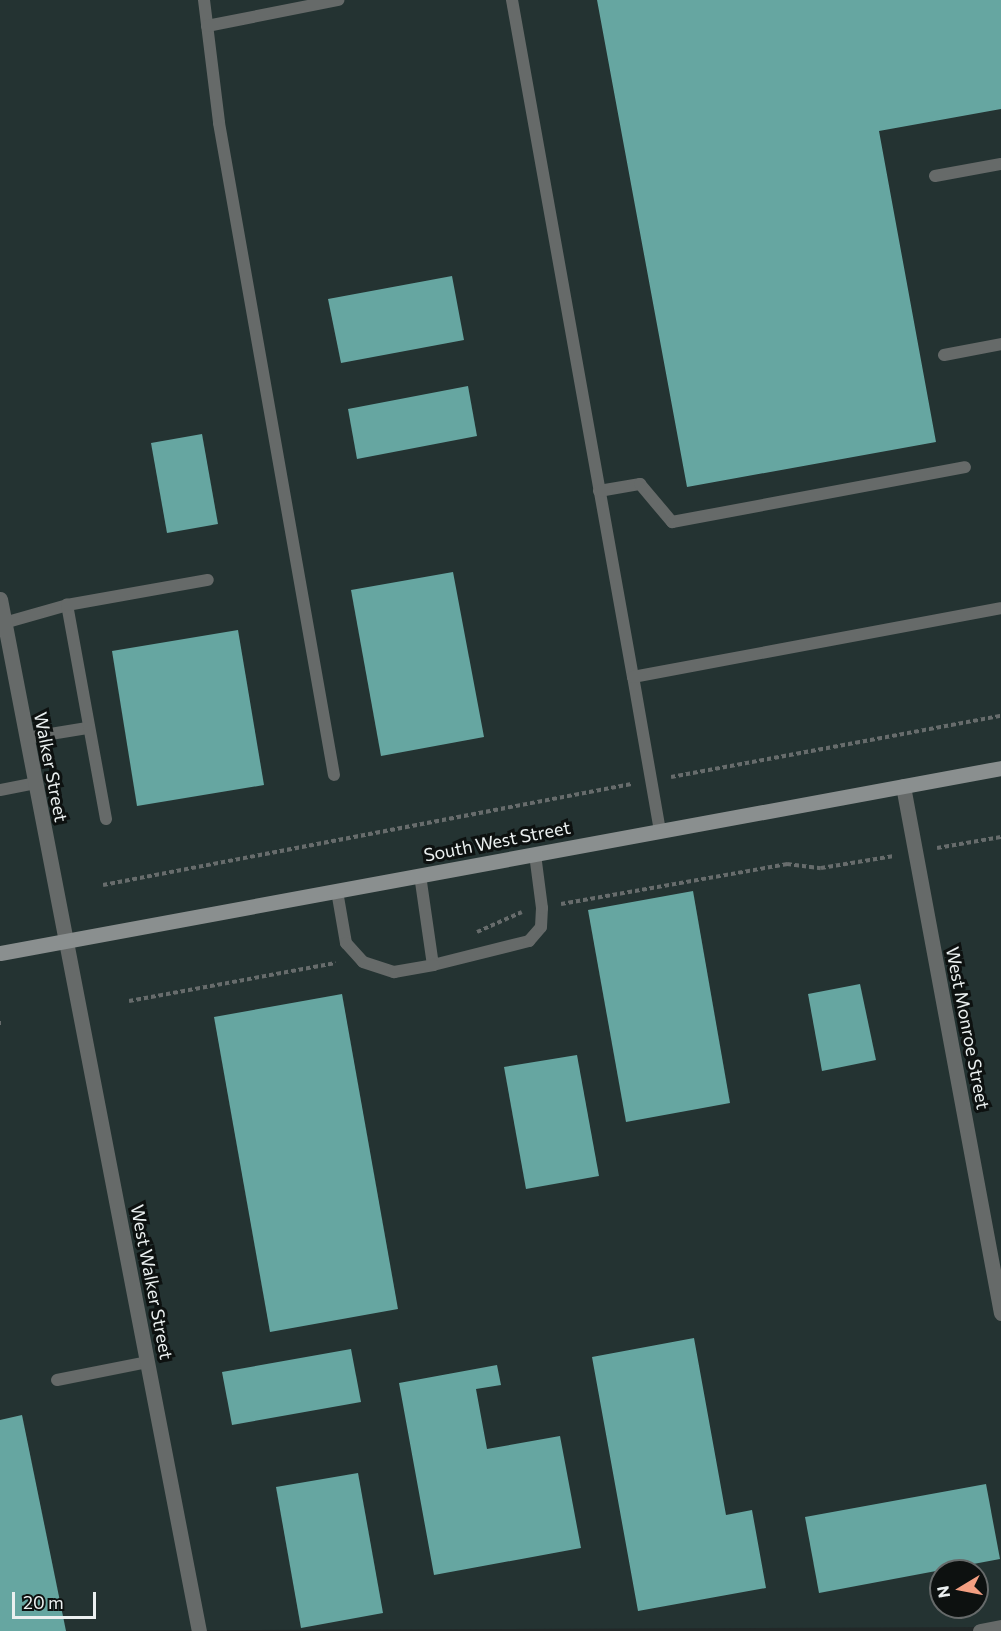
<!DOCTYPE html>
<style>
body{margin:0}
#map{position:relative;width:1001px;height:1631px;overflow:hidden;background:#222828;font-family:Commissioner,sans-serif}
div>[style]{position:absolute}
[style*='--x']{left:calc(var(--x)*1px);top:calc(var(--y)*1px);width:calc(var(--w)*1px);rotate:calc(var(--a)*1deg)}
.built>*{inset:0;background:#243332}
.building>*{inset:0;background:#66a6a1}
.path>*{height:4px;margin-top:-2px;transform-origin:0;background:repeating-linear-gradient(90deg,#676c6c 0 4.5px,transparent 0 7.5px)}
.lane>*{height:12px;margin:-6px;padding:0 6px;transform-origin:6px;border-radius:6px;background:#666a69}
.street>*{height:15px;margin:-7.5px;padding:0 7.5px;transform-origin:7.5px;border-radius:7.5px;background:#666a69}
.secondary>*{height:15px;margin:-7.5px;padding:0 7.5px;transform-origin:7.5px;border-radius:7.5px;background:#8a8f8f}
span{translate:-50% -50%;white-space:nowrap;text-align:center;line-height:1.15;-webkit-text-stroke:6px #0d1110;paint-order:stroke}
.street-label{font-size:18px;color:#ebf0f0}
.north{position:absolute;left:929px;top:1559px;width:60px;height:60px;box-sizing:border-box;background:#0d1110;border:2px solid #666a6a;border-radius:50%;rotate:260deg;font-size:16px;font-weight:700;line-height:24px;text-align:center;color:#ebf0f0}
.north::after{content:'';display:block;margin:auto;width:21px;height:27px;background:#f39f82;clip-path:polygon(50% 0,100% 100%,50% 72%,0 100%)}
.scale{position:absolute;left:12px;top:1592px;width:84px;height:27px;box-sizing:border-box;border:3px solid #ebf0f0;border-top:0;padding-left:8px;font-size:18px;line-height:21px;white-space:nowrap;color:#ebf0f0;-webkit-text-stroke:4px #0d1110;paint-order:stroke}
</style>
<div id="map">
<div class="built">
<i style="clip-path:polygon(evenodd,0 0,1001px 0,1001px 1627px,0 1631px,0 0,941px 1571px,977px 1571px,977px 1607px,941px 1607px,941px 1571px)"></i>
</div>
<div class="building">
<i style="clip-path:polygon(597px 0,1001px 0,1001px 109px,879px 131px,936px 442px,687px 487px)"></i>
<i style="clip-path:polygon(452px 276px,464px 340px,341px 363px,328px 299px)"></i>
<i style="clip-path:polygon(468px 386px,477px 436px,357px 459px,348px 409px)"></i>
<i style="clip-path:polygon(202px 434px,218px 524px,167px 533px,151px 443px)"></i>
<i style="clip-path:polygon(453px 572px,484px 737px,381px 756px,351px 590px)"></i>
<i style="clip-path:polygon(238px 630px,264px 785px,137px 806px,112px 651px)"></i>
<i style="clip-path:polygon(693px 891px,730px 1103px,626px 1122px,588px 910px)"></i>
<i style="clip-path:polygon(860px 984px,876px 1060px,822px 1071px,808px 994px)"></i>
<i style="clip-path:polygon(342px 994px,398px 1309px,270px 1332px,214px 1017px)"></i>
<i style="clip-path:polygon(577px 1055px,599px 1176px,526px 1189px,504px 1067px)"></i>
<i style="clip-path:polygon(694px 1338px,726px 1515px,752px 1510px,766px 1588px,638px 1611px,592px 1357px)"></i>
<i style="clip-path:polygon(351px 1349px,361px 1402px,232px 1425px,222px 1372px)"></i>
<i style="clip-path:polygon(497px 1365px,501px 1385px,476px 1389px,487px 1449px,560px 1436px,581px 1548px,434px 1575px,399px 1383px)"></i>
<i style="clip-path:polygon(22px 1415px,66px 1631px,0 1631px,0 1420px)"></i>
<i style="clip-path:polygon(358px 1473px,383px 1613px,301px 1628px,276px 1487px)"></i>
<i style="clip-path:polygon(986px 1484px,1000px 1559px,819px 1593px,805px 1517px)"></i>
</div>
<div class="path">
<i style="--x:671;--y:777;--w:336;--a:-10.5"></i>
<i style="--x:937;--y:848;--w:65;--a:-9.8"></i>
<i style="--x:103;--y:885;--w:538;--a:-10.83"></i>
<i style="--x:561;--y:904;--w:230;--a:-10"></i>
<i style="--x:787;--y:864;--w:34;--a:7"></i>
<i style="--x:821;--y:868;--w:74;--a:-9.3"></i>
<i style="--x:477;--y:932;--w:49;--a:-24"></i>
<i style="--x:129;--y:1001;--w:210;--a:-10.4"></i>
<i style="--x:0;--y:1023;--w:1;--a:0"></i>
</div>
<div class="lane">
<i style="--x:204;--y:0;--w:124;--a:83"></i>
<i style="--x:219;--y:123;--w:662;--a:80"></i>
<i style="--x:512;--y:0;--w:688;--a:79.87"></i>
<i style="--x:207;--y:26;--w:134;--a:-11.2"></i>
<i style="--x:935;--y:176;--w:67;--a:-10.3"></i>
<i style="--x:944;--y:355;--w:58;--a:-10.9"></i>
<i style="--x:599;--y:491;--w:42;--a:-9.7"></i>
<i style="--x:640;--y:484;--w:50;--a:49.9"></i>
<i style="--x:672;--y:522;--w:298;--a:-10.6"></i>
<i style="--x:4;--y:623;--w:66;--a:-15.9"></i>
<i style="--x:26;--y:738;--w:62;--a:-9.3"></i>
<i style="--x:0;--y:790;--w:36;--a:-11"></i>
<i style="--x:106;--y:819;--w:218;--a:-100.3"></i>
<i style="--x:67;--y:605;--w:143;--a:-10.1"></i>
<i style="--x:660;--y:831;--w:156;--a:-99.9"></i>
<i style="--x:633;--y:677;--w:374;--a:-10.6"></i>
<i style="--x:420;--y:875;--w:91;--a:81.8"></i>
<i style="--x:433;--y:965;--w:99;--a:-14"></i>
<i style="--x:529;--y:941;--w:18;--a:-49"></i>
<i style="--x:541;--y:927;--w:19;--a:-87"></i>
<i style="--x:542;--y:908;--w:54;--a:-97.4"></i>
<i style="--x:337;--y:891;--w:53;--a:80.2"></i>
<i style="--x:346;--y:943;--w:25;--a:48"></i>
<i style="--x:363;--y:962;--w:33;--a:18"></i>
<i style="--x:394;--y:972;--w:40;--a:-10"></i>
<i style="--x:57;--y:1380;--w:93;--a:-11.2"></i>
</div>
<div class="street">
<i style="--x:0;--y:599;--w:1051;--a:79.09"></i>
<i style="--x:903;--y:786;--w:536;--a:79.47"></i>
<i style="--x:980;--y:1631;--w:21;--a:-11"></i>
</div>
<div class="secondary">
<i style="--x:0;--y:953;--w:1018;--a:-10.47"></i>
</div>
<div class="street-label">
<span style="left:51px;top:767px;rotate:79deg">Walker Street</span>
<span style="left:497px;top:841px;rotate:-11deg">South West Street</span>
<span style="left:968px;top:1028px;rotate:79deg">West Monroe Street</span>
<span style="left:152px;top:1282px;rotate:79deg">West Walker Street</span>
</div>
<div class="north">N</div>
<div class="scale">20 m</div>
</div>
